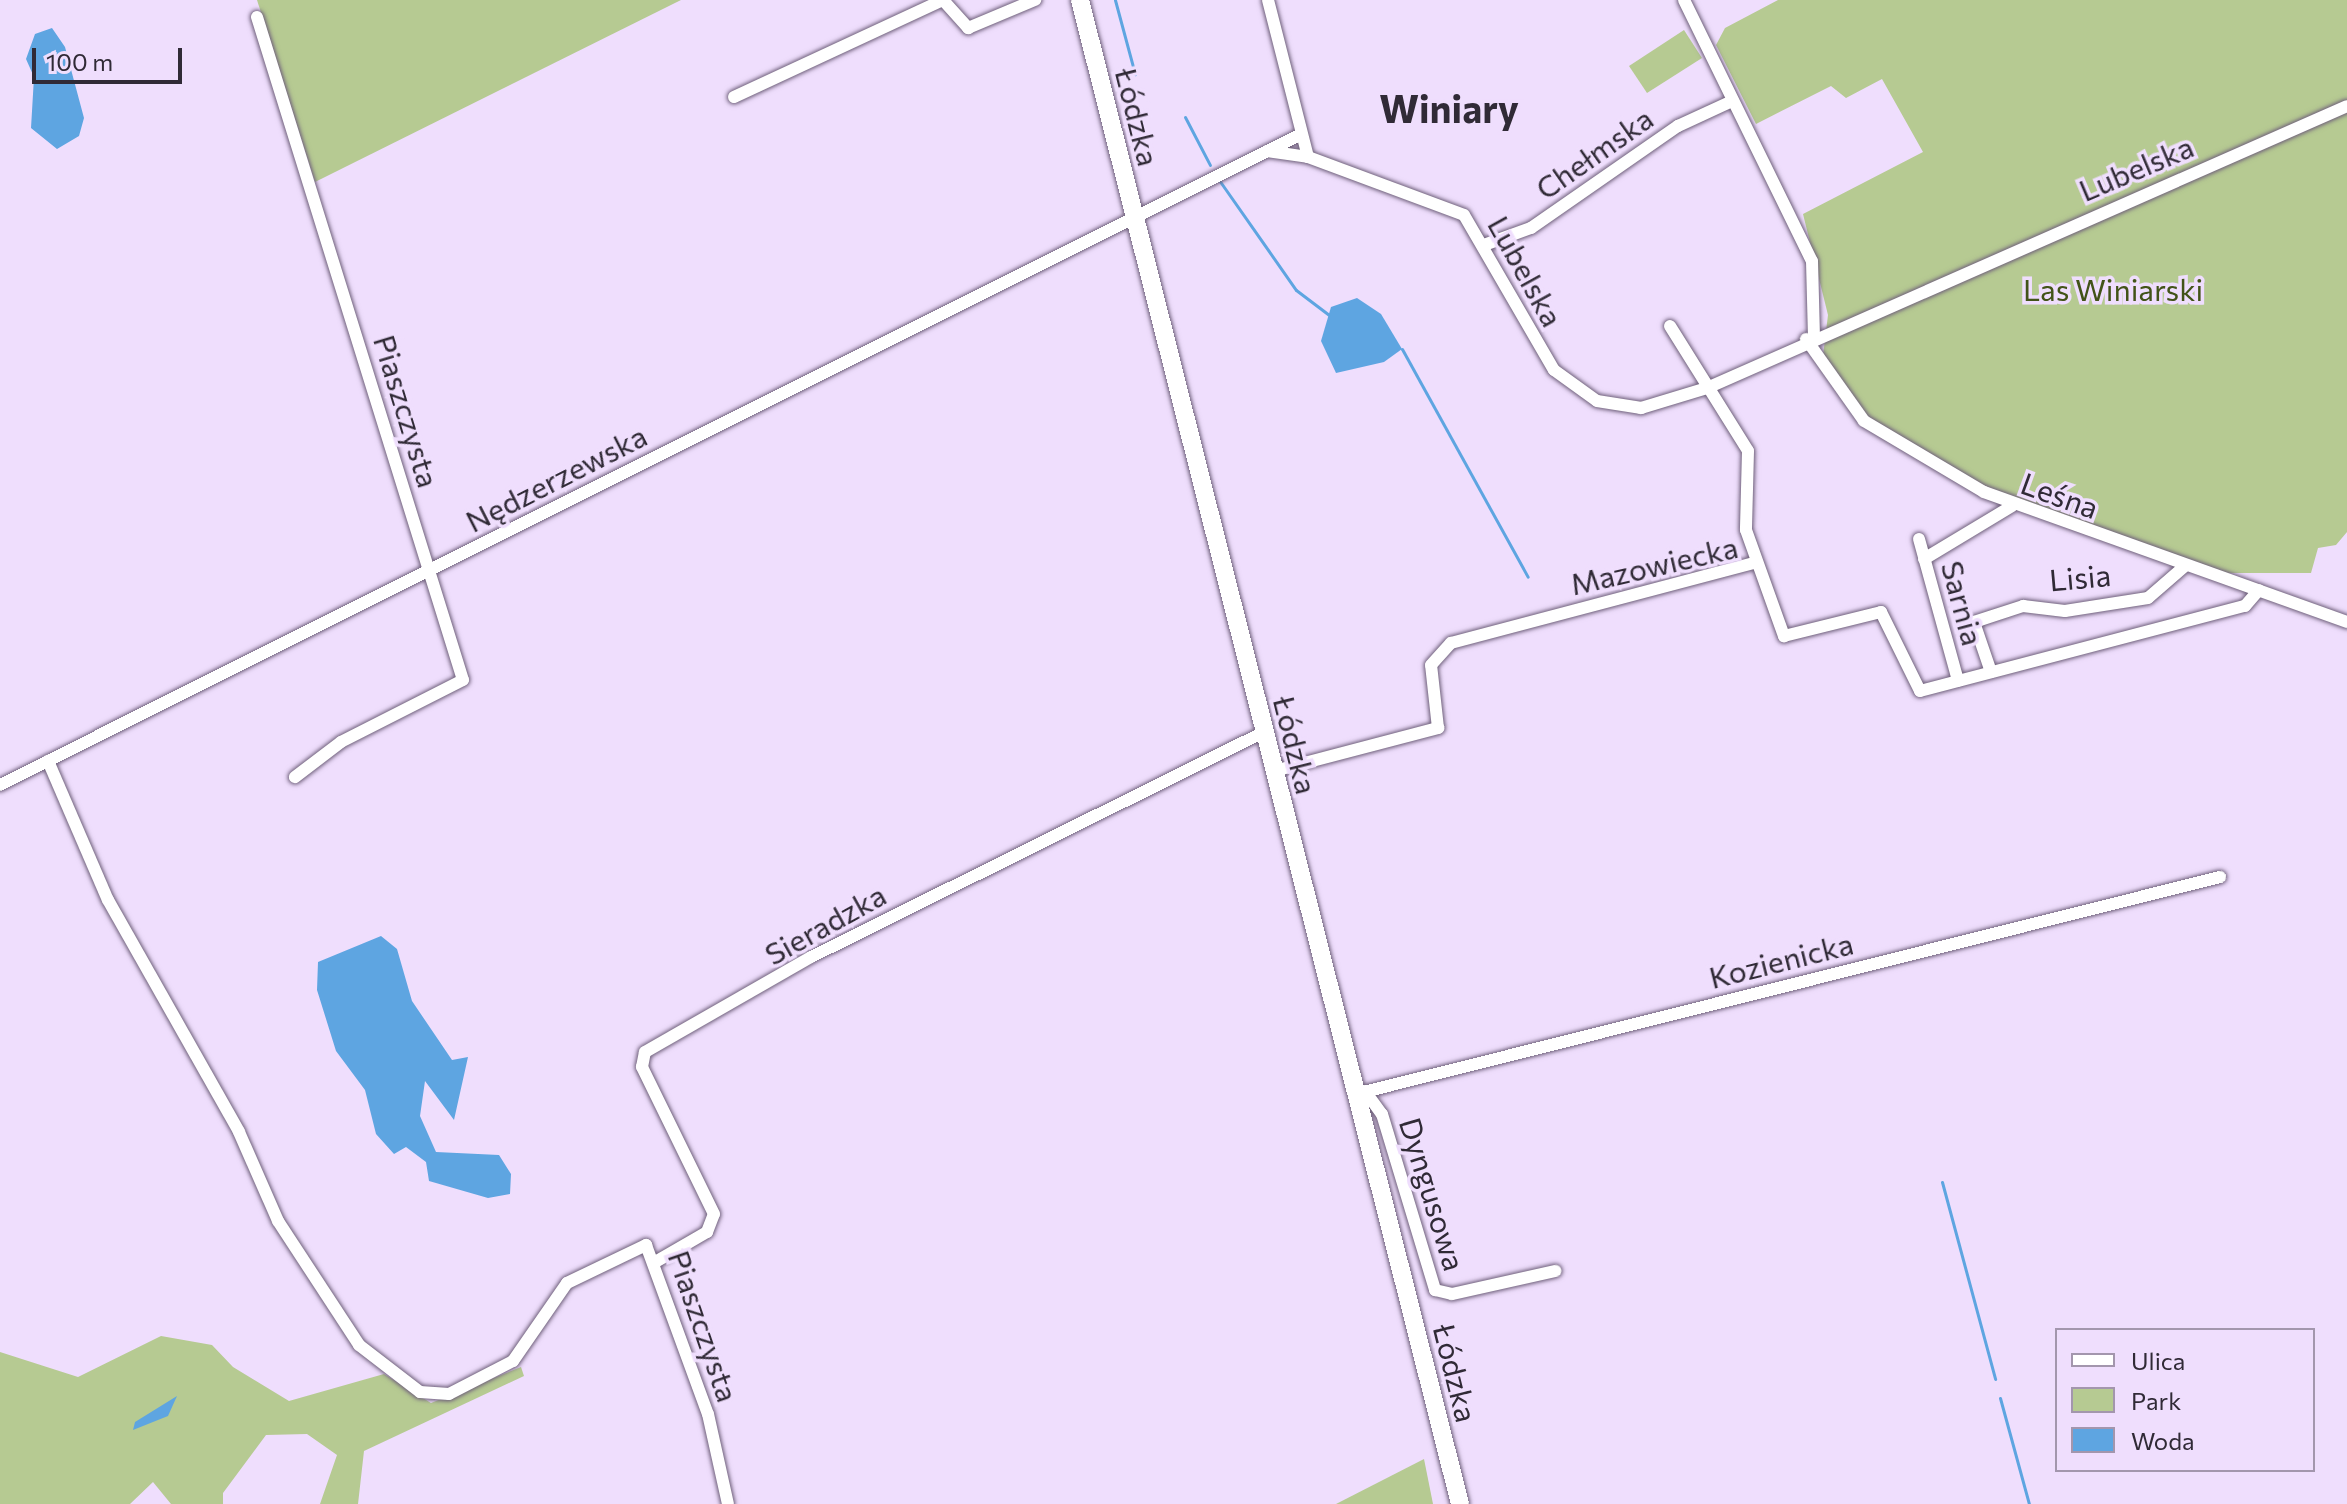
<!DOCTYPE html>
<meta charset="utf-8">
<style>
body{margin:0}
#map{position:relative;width:2347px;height:1504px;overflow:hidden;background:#efdefd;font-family:Commissioner,sans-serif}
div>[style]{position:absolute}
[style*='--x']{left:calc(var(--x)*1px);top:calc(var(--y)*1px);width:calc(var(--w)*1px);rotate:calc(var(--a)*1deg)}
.green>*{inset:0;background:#b6ca92}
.water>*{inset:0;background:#5ea5e1}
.stream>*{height:3px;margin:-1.5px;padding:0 1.5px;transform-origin:1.5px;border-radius:1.5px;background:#5ea5e1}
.roads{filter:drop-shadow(0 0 2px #6f607b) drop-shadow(0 0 2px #6f607b)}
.minor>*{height:12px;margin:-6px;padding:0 6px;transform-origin:6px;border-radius:6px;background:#fff}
.primary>*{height:18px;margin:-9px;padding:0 9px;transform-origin:9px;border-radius:9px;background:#fff}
span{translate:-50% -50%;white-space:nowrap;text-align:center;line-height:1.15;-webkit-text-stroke:7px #efdefd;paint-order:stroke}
.street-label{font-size:30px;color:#302a36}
.park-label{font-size:30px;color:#425318}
.district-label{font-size:38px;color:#302a36;font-weight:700}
.legend{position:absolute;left:2055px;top:1328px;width:260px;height:144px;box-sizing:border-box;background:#efdefd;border:2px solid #a396ad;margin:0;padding:10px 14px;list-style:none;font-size:24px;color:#302a36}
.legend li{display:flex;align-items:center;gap:16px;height:40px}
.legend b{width:40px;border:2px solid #a396ad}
.scale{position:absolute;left:32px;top:48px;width:150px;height:36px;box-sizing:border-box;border:4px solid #302a36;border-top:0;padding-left:10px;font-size:24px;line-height:28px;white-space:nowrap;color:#302a36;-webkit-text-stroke:6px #efdefd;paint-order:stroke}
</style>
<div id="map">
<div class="green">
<i style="clip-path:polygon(257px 0,681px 0,315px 182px)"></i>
<i style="clip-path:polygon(1778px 0,2347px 0,2347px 532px,2336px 545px,2318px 548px,2311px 573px,2225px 573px,1986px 488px,1867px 417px,1823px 356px,1828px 315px,1803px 214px,1923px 152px,1882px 79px,1846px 98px,1831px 86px,1756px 124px,1716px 45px,1725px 28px)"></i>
<i style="clip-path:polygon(1684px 30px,1702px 58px,1647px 93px,1629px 66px)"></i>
<i style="clip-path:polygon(161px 1336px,212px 1345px,233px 1367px,289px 1401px,384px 1374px,431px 1403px,521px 1367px,524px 1376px,364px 1451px,358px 1504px,320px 1504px,337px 1455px,307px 1434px,266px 1435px,223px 1493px,223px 1504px,171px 1504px,153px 1482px,130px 1504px,0 1504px,0 1352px,78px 1377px)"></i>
<i style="clip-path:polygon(1424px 1459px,1433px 1504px,1336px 1504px)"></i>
</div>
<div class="water">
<i style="clip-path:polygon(52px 28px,65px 47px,84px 118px,79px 136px,57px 149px,31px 128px,34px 77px,26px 59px,35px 34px)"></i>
<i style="clip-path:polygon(1357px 298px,1381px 314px,1402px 349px,1384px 362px,1336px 373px,1321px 341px,1331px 307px)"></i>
<i style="clip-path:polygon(381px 936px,397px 949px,412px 1001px,452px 1060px,468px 1057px,454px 1120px,425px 1081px,420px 1116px,436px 1152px,499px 1155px,511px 1174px,510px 1194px,488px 1198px,429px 1181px,426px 1162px,406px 1147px,394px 1154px,376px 1134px,365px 1090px,336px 1051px,317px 990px,318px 962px)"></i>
<i style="clip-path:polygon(177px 1396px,168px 1416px,133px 1430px,135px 1422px)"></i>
</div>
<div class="stream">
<i style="--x:1115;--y:0;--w:77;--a:74.9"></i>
<i style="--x:1185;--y:117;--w:54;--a:62.5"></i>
<i style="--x:1219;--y:180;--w:134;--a:55"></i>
<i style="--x:1296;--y:290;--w:41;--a:37.1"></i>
<i style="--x:1402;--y:349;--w:260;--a:61.1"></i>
<i style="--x:1942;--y:1182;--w:204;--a:74.9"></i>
<i style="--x:2000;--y:1398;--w:110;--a:74.7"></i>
</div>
<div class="roads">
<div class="minor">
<i style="--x:1268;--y:0;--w:162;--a:75.7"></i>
<i style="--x:1684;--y:0;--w:291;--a:63.9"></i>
<i style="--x:1812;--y:261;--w:75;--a:88.5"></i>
<i style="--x:257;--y:17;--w:694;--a:72.74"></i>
<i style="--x:463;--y:680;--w:137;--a:153.1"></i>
<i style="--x:341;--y:742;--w:58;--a:142.7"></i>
<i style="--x:734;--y:97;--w:230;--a:-24.9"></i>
<i style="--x:943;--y:0;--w:38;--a:48"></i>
<i style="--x:968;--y:28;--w:73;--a:-22.7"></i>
<i style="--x:1267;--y:151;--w:41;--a:8.3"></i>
<i style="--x:1308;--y:157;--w:166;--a:20.4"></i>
<i style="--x:1464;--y:215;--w:179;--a:59.9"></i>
<i style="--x:1554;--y:370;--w:53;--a:35.8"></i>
<i style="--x:1597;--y:401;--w:45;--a:9"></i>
<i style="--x:1641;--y:408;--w:69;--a:-16.9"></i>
<i style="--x:1707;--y:388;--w:699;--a:-23.78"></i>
<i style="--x:1484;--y:245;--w:50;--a:-19.9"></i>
<i style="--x:1531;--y:228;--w:179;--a:-34.8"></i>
<i style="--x:1678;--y:126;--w:60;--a:-24.8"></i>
<i style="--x:1670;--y:326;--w:147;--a:58"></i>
<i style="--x:1748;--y:451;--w:79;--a:91.5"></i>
<i style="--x:1746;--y:530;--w:113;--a:70.3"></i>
<i style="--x:1784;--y:636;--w:100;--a:-13.9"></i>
<i style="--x:1881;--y:612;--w:88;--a:63.7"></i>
<i style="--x:1920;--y:691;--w:336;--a:-14.7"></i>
<i style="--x:2245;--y:606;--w:21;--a:-49"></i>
<i style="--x:1806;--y:339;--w:100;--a:54.7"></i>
<i style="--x:1864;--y:421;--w:139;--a:30.6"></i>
<i style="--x:1984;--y:492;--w:386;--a:19.7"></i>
<i style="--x:1919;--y:539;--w:147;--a:74.6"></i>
<i style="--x:1924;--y:559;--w:103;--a:-31.1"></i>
<i style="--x:1991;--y:672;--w:53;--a:-108.8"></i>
<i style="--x:1974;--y:622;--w:52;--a:-18.1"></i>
<i style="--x:2023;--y:606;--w:42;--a:6.8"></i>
<i style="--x:2065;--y:611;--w:84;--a:-8.9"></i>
<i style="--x:2148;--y:598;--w:50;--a:-41"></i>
<i style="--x:48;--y:761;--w:151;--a:66.7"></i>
<i style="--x:108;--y:900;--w:266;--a:60.5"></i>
<i style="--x:239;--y:1132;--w:97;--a:66.3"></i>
<i style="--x:278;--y:1221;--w:148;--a:56.8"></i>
<i style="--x:359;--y:1345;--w:77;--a:37.6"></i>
<i style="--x:420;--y:1392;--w:29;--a:4"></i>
<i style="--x:449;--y:1394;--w:72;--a:-27.3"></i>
<i style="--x:513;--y:1361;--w:95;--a:-55.3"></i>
<i style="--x:567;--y:1283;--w:88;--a:-25.7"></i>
<i style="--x:646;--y:1245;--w:180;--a:69.9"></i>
<i style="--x:708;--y:1414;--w:92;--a:77.5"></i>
<i style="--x:1274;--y:771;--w:170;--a:-14.7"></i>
<i style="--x:1438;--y:728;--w:63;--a:-96.3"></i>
<i style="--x:1431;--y:665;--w:30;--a:-48"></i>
<i style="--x:1451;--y:643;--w:312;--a:-14.8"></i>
<i style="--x:0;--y:785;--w:1455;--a:-26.58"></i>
<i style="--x:1365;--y:1091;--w:29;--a:54"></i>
<i style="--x:1382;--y:1114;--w:184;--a:73.2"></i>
<i style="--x:1435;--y:1290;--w:17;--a:13"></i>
<i style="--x:1452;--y:1294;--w:106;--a:-12.6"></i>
<i style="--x:1356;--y:1094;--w:891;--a:-14.1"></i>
<i style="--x:657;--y:1261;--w:58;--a:-30.1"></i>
<i style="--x:707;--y:1232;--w:19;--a:-69"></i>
<i style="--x:714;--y:1214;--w:164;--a:-116.1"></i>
<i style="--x:642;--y:1067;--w:15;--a:-79"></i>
<i style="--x:645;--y:1052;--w:191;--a:-29.8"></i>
<i style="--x:811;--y:957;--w:506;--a:-26.41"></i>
</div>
<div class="primary">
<i style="--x:1080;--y:0;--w:1551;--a:75.82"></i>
</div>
</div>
<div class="street-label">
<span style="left:1138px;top:117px;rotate:76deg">Łódzka</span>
<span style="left:1594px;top:153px;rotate:-35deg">Chełmska</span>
<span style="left:2136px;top:168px;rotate:-23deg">Lubelska</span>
<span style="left:1526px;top:271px;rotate:61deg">Lubelska</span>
<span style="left:407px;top:411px;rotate:73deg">Piaszczysta</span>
<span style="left:556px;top:478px;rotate:-27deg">Nędzerzewska</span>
<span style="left:2060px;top:495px;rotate:20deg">Leśna</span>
<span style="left:1654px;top:565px;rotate:-13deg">Mazowiecka</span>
<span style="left:2080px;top:577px;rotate:-5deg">Lisia</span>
<span style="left:1963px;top:603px;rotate:75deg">Sarnia</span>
<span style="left:1296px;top:745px;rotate:76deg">Łódzka</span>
<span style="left:825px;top:924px;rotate:-29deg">Sieradzka</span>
<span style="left:1781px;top:960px;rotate:-14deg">Kozienicka</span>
<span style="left:1433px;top:1194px;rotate:73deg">Dyngusowa</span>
<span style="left:704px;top:1326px;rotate:71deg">Piaszczysta</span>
<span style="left:1456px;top:1373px;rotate:76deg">Łódzka</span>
</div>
<div class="park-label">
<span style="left:2113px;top:289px">Las Winiarski</span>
</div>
<div class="district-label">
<span style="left:1449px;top:108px">Winiary</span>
</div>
<ul class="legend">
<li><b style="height:10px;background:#fff"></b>Ulica</li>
<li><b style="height:22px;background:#b6ca92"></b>Park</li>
<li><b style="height:22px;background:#5ea5e1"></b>Woda</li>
</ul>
<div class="scale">100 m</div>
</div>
